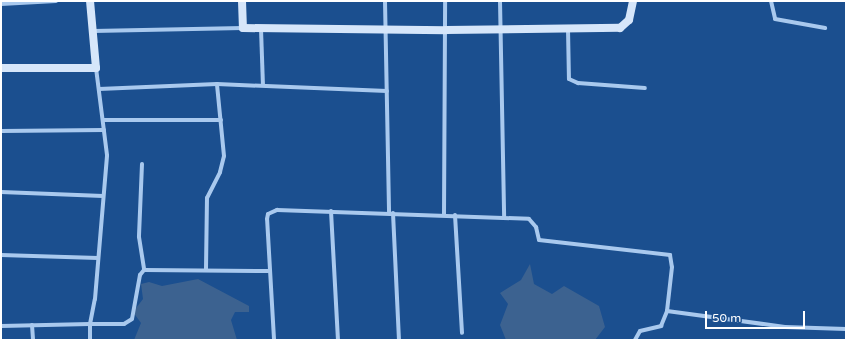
<!DOCTYPE html>
<style>
body{margin:0}
#map{position:relative;width:847px;height:341px;overflow:hidden;background:#1b4f8f;font-family:"Varela Round",sans-serif}
div>[style]{position:absolute}
[style*='--x']{left:calc(var(--x)*1px);top:calc(var(--y)*1px);width:calc(var(--w)*1px);rotate:calc(var(--a)*1deg)}
.water>*{inset:0;background:#3c6290}
.street>*{height:4px;margin:-2px;padding:0 2px;transform-origin:2px;border-radius:2px;background:#a9c9ee}
.secondary>*{height:8px;margin:-4px;padding:0 4px;transform-origin:4px;border-radius:4px;background:#d6e6fa}
span{translate:-50% -50%;white-space:nowrap;text-align:center;line-height:1.15;-webkit-text-stroke:3px #1b4f8f;paint-order:stroke}
.frame{position:absolute;inset:0;border:2px solid #fff;pointer-events:none}
.scale{position:absolute;left:705px;top:311px;width:100px;height:18px;box-sizing:border-box;border:2px solid #fff;border-top:0;padding-left:5px;font-size:12px;line-height:14px;white-space:nowrap;color:#fff;-webkit-text-stroke:3px #1b4f8f;paint-order:stroke}
</style>
<div id="map">
<div class="water">
<i style="clip-path:polygon(530px 264px,534px 284px,552px 294px,564px 286px,599px 306px,605px 327px,595px 340px,506px 340px,500px 325px,508px 304px,500px 293px,521px 280px)"></i>
<i style="clip-path:polygon(198px 279px,249px 306px,249px 312px,235px 312px,231px 320px,237px 340px,134px 340px,141px 323px,133px 312px,143px 299px,141px 284px,149px 282px,162px 286px)"></i>
</div>
<div class="street">
<i style="--x:385;--y:1;--w:212;--a:88.9"></i>
<i style="--x:500;--y:1;--w:216;--a:88.9"></i>
<i style="--x:771;--y:1;--w:18;--a:77"></i>
<i style="--x:775;--y:19;--w:51;--a:10.2"></i>
<i style="--x:1;--y:4;--w:55;--a:-3.1"></i>
<i style="--x:261;--y:29;--w:56;--a:88"></i>
<i style="--x:568;--y:29;--w:50;--a:88.9"></i>
<i style="--x:569;--y:79;--w:10;--a:24"></i>
<i style="--x:578;--y:83;--w:67;--a:4.3"></i>
<i style="--x:93;--y:31;--w:150;--a:-1.1"></i>
<i style="--x:99;--y:89;--w:118;--a:-2.4"></i>
<i style="--x:217;--y:84;--w:170;--a:2.4"></i>
<i style="--x:103;--y:120;--w:118;--a:0"></i>
<i style="--x:1;--y:131;--w:103;--a:-0.6"></i>
<i style="--x:142;--y:164;--w:73;--a:92.4"></i>
<i style="--x:139;--y:237;--w:33;--a:81"></i>
<i style="--x:1;--y:192;--w:102;--a:2.2"></i>
<i style="--x:331;--y:211;--w:129;--a:86.9"></i>
<i style="--x:393;--y:213;--w:127;--a:87.3"></i>
<i style="--x:444;--y:215;--w:214;--a:-89.7"></i>
<i style="--x:455;--y:215;--w:118;--a:86.6"></i>
<i style="--x:1;--y:255;--w:97;--a:1.8"></i>
<i style="--x:206;--y:269;--w:71;--a:-89.2"></i>
<i style="--x:207;--y:198;--w:29;--a:-63"></i>
<i style="--x:220;--y:172;--w:16;--a:-76"></i>
<i style="--x:224;--y:156;--w:72;--a:-95.6"></i>
<i style="--x:32;--y:325;--w:15;--a:86"></i>
<i style="--x:1;--y:326;--w:89;--a:-1.3"></i>
<i style="--x:90;--y:324;--w:25;--a:-79"></i>
<i style="--x:95;--y:299;--w:144;--a:-85.2"></i>
<i style="--x:107;--y:155;--w:88;--a:-97.2"></i>
<i style="--x:274;--y:339;--w:120;--a:-93.3"></i>
<i style="--x:267;--y:219;--w:5;--a:-79"></i>
<i style="--x:268;--y:214;--w:10;--a:-24"></i>
<i style="--x:277;--y:210;--w:252;--a:2"></i>
<i style="--x:529;--y:219;--w:11;--a:49"></i>
<i style="--x:536;--y:227;--w:13;--a:77"></i>
<i style="--x:539;--y:240;--w:132;--a:6.5"></i>
<i style="--x:670;--y:255;--w:12;--a:81"></i>
<i style="--x:672;--y:267;--w:44;--a:96.5"></i>
<i style="--x:667;--y:311;--w:119;--a:7.7"></i>
<i style="--x:785;--y:327;--w:61;--a:1.9"></i>
<i style="--x:90;--y:340;--w:16;--a:-90"></i>
<i style="--x:90;--y:324;--w:34;--a:0"></i>
<i style="--x:124;--y:324;--w:9;--a:-32"></i>
<i style="--x:132;--y:319;--w:45;--a:-79.7"></i>
<i style="--x:140;--y:275;--w:6;--a:-51"></i>
<i style="--x:144;--y:270;--w:124;--a:0.5"></i>
<i style="--x:635;--y:340;--w:10;--a:-61"></i>
<i style="--x:640;--y:331;--w:22;--a:-13"></i>
<i style="--x:661;--y:326;--w:16;--a:-68"></i>
</div>
<div class="secondary">
<i style="--x:242;--y:1;--w:27;--a:88"></i>
<i style="--x:243;--y:28;--w:203;--a:0.6"></i>
<i style="--x:446;--y:30;--w:174;--a:-0.7"></i>
<i style="--x:620;--y:28;--w:12;--a:-42"></i>
<i style="--x:629;--y:20;--w:19;--a:-78"></i>
<i style="--x:1;--y:68;--w:95;--a:0"></i>
<i style="--x:96;--y:68;--w:67;--a:-95.1"></i>
</div>
<div class="frame"></div>
<div class="scale">50 m</div>
</div>
